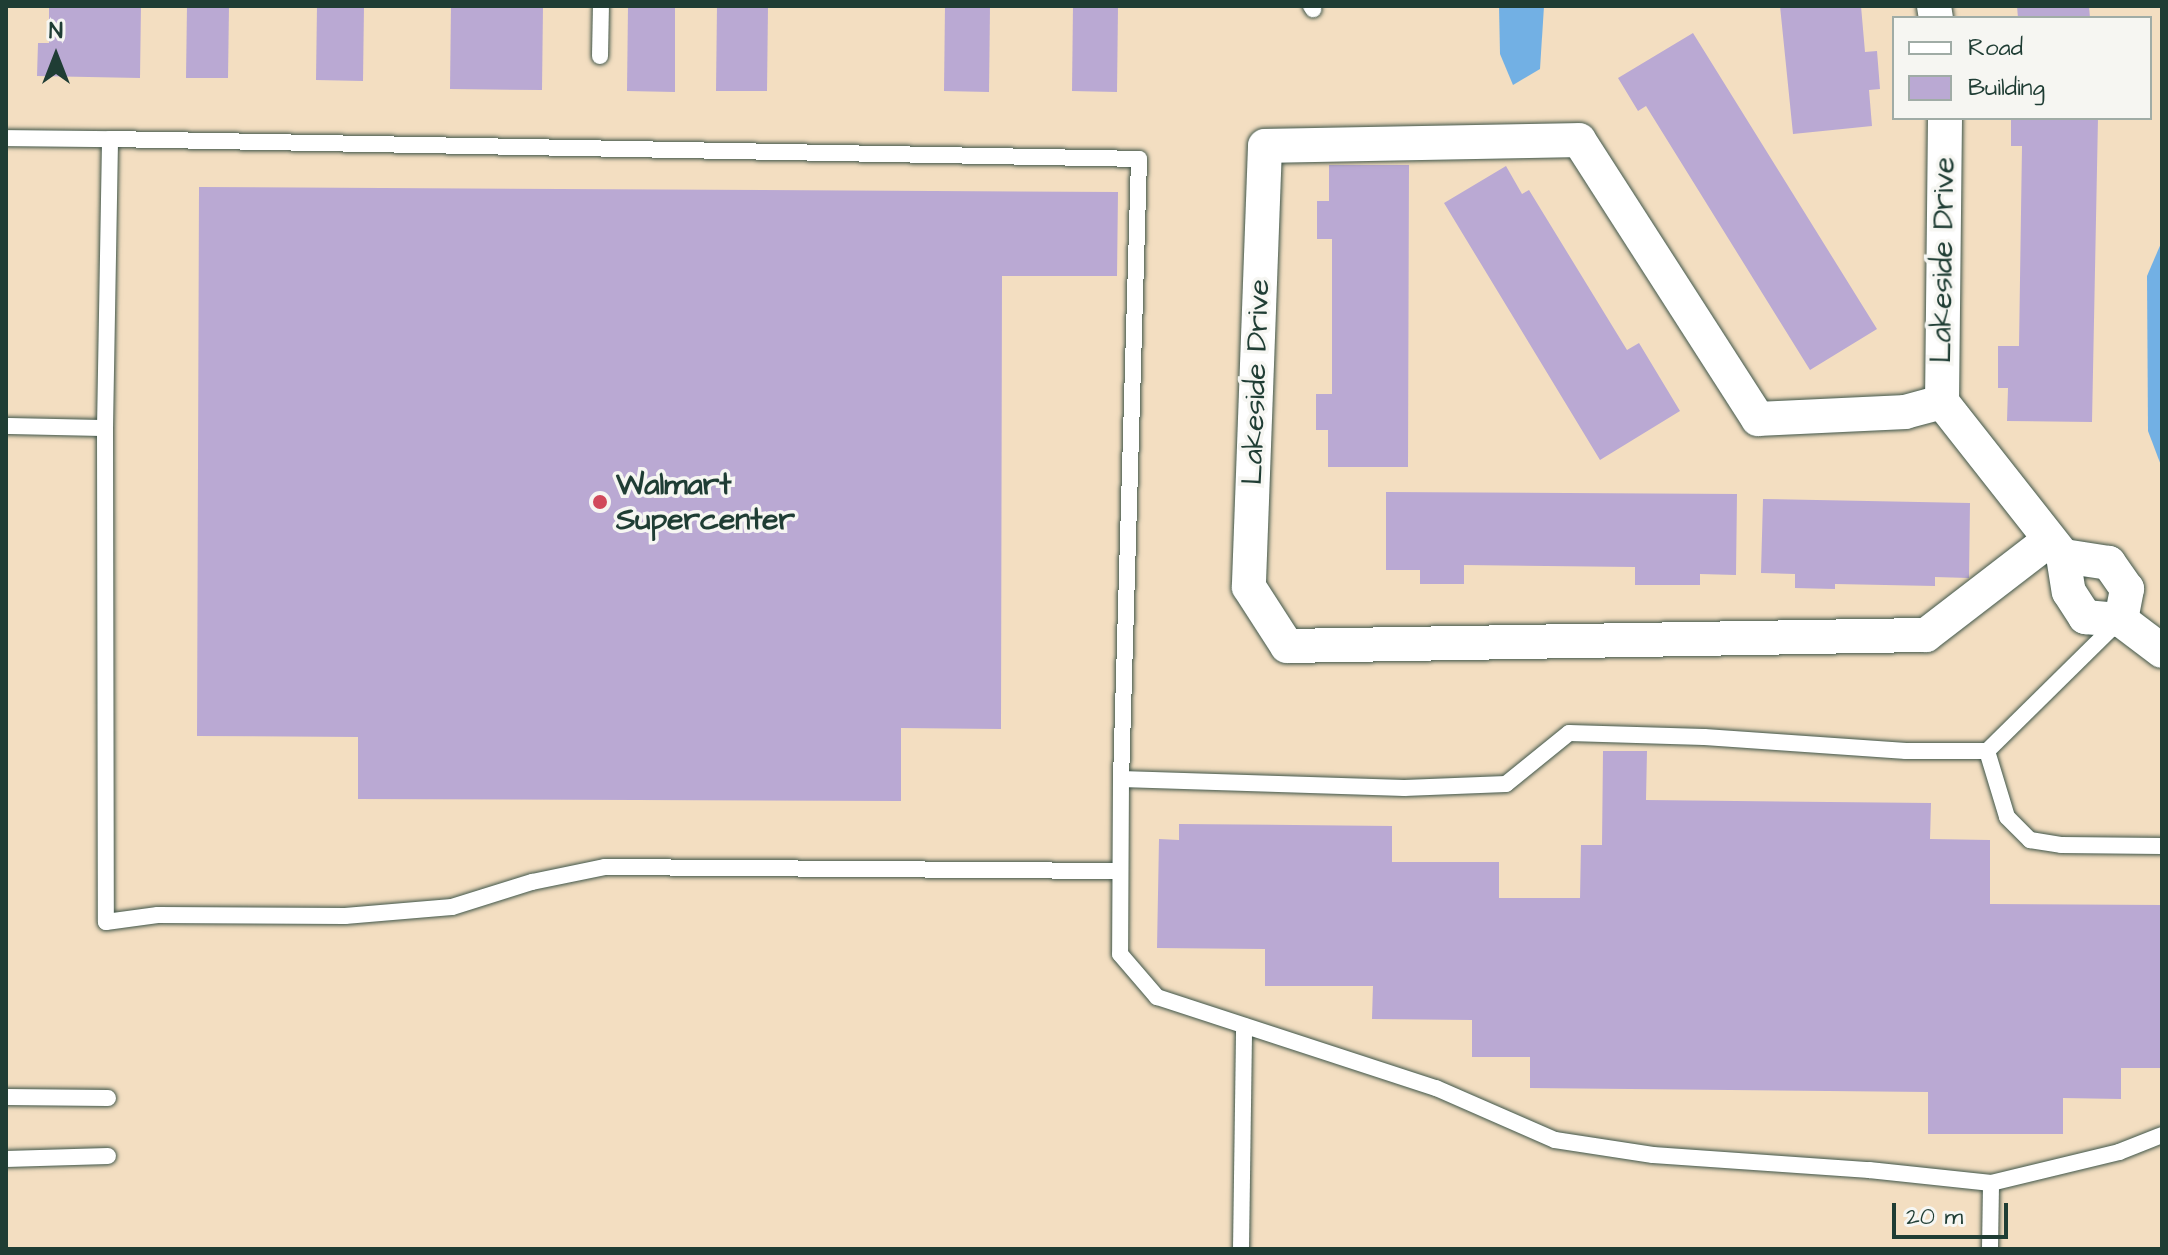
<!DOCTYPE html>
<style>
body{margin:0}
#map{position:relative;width:2168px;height:1255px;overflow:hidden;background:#f3dec1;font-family:"Architects Daughter",sans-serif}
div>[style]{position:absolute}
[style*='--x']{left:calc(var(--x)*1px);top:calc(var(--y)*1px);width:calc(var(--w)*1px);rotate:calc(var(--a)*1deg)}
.water>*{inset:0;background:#72b0e4}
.building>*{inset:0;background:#baa9d3}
.roads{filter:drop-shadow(0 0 2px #3f5549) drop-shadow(0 0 2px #3f5549)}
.service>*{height:16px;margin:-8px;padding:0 8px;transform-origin:8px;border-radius:8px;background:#fff}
.minor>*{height:34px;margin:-17px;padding:0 17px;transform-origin:17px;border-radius:17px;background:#fff}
.dots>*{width:22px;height:22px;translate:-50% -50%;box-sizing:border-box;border:4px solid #f6f6f2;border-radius:50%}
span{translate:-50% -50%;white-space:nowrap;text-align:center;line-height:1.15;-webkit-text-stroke:7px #f6f6f2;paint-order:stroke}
.street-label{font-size:30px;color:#1f3d34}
.poi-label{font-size:30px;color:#1f3d34;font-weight:700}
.left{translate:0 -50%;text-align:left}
.frame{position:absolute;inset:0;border:8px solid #1f3d34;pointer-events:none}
.legend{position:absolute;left:1892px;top:16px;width:260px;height:104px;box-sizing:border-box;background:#f6f6f2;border:2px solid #a0aca6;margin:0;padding:10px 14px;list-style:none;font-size:24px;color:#1f3d34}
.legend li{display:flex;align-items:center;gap:16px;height:40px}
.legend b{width:40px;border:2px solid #a0aca6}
.north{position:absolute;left:16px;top:16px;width:80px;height:80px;-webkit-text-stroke:6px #f6f6f2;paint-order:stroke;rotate:0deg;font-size:22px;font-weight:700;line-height:32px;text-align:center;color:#1f3d34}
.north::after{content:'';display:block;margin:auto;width:28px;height:36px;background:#1f3d34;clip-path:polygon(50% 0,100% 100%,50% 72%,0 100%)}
.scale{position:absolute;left:1892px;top:1203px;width:116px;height:36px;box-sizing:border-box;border:4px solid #1f3d34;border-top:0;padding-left:10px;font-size:24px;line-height:28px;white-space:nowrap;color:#1f3d34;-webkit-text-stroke:6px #f6f6f2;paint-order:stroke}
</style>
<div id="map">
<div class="water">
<i style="clip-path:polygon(1499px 6px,1544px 6px,1540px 69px,1513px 85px,1500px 54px)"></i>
<i style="clip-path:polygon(2162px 241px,2162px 468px,2148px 431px,2147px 276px)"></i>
</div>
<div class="building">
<i style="clip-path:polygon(49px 6px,141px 6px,140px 78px,37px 76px,38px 43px,49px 43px)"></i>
<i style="clip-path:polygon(187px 6px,229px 6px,228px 78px,186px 78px)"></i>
<i style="clip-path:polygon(317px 6px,364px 6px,363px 81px,316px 80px)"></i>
<i style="clip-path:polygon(451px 6px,543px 6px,542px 90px,450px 89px)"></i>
<i style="clip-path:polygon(628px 6px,675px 6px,675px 92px,627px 91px)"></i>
<i style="clip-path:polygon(717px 6px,768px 6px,767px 91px,716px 91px)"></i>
<i style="clip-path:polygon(945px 6px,990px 6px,989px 92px,944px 91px)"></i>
<i style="clip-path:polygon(1073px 6px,1118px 6px,1117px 92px,1072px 91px)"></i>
<i style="clip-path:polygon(1780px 6px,1861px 6px,1865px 52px,1877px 51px,1880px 89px,1869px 90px,1872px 126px,1793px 134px)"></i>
<i style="clip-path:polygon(2017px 6px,2089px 6px,2090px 18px,2018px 18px)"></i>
<i style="clip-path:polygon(1693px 33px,1877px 329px,1810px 370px,1646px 106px,1638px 111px,1618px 78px)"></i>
<i style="clip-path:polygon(2011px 118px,2098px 118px,2092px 422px,2007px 421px,2008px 388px,1998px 388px,1998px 346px,2019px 346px,2022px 146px,2011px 146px)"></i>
<i style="clip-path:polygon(1329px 165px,1409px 165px,1408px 467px,1328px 467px,1328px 430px,1316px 430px,1316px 394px,1332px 394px,1332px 239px,1317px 239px,1317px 201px,1329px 201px)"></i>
<i style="clip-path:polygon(1506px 166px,1522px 194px,1529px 190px,1627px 350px,1639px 343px,1680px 411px,1600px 460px,1444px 203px)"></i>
<i style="clip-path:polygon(199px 187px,1118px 192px,1117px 276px,1002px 276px,1001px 729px,901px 728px,901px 801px,358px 799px,358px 737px,197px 736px)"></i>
<i style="clip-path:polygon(1386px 492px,1737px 494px,1736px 575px,1700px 574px,1700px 585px,1635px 585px,1635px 567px,1464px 565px,1464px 584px,1420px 584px,1420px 570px,1386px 570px)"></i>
<i style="clip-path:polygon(1763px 499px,1970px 503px,1969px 578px,1935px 577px,1935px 586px,1835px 584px,1835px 589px,1795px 588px,1795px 574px,1761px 573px)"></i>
<i style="clip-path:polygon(1603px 751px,1647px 751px,1646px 800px,1931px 803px,1930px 839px,1990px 840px,1990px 904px,2162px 905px,2162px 1068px,2121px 1068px,2121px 1099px,2063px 1098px,2063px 1134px,1928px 1134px,1928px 1092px,1530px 1088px,1530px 1057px,1472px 1057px,1472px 1020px,1372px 1019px,1373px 986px,1265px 986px,1265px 949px,1157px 948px,1159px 839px,1179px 840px,1179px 824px,1392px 826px,1392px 862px,1499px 862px,1499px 898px,1580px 898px,1581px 845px,1602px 845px)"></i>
</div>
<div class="roads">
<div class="service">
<i style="--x:1311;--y:6;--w:4;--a:56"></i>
<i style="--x:600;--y:56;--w:50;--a:-88.9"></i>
<i style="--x:6;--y:138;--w:104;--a:0.6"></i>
<i style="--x:6;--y:426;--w:99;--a:1.2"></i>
<i style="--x:105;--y:428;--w:494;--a:89.9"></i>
<i style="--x:106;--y:922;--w:52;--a:-7.7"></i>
<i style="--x:158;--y:915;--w:187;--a:0.3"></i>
<i style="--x:345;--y:916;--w:107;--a:-4.8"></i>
<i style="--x:452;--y:907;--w:84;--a:-17.4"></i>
<i style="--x:532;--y:882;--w:75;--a:-11.6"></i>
<i style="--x:605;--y:867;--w:515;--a:0.45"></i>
<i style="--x:105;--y:428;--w:289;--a:-89"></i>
<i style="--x:110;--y:139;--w:1029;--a:1.11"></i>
<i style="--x:1139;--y:159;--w:620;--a:91.66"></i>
<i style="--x:2120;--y:620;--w:187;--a:135.4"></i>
<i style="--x:1987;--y:751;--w:81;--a:180"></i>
<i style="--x:1906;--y:751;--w:202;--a:-176"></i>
<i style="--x:1704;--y:737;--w:135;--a:-178.3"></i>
<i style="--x:1569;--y:733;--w:81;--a:141"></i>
<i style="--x:1506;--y:784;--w:102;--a:177.8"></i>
<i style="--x:1404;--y:788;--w:283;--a:-178.2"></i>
<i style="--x:1121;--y:779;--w:175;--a:90.3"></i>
<i style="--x:1120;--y:954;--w:57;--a:49.3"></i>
<i style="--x:1157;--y:997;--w:293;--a:18.1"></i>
<i style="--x:1436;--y:1088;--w:130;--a:23.6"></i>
<i style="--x:1555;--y:1140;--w:99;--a:8.7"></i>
<i style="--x:1653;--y:1155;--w:217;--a:4"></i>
<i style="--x:1869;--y:1170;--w:123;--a:6.1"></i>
<i style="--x:1991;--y:1183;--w:132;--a:-13.6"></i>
<i style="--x:2119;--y:1152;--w:46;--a:-21.6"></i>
<i style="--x:1987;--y:751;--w:69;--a:73.1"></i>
<i style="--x:2007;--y:817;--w:33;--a:45"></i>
<i style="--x:2030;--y:840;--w:31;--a:9"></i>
<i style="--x:2061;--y:845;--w:101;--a:0.6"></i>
<i style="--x:6;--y:1097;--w:102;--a:0.6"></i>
<i style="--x:6;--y:1159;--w:102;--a:-1.7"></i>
<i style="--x:1241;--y:1249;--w:223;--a:-89.2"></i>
<i style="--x:1990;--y:1249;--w:66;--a:-89.1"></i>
</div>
<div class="minor">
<i style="--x:1934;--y:6;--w:12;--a:81"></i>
<i style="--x:1945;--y:118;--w:284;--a:90.6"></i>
<i style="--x:1942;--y:402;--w:196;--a:51.8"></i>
<i style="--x:2063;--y:556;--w:36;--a:81"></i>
<i style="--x:2069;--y:592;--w:30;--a:57"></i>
<i style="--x:2085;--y:617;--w:36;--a:5"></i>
<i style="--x:2121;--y:620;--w:32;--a:-79"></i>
<i style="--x:2127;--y:589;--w:32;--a:-125"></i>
<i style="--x:2109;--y:563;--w:47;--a:-171.3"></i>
<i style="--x:1942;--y:402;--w:38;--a:165"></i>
<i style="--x:1905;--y:412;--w:147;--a:177.3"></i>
<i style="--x:1758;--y:419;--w:331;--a:-122.7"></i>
<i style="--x:1579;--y:140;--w:314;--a:178.9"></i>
<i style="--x:1265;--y:146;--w:441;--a:92.1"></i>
<i style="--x:1249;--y:587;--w:70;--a:57.2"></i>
<i style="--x:1287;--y:646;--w:639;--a:-0.99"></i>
<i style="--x:1926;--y:635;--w:154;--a:-37.6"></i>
<i style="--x:2121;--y:620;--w:51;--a:37.1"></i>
</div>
</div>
<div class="dots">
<i style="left:600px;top:502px;background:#d1495b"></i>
</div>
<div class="street-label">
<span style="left:1943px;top:260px;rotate:-89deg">Lakeside Drive</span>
<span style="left:1256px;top:382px;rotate:-88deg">Lakeside Drive</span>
</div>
<div class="poi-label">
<span class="left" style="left:616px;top:502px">Walmart<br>Supercenter</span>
</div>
<div class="frame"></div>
<ul class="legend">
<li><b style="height:10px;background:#fff"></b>Road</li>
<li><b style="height:22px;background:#baa9d3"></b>Building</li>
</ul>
<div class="north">N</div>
<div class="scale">20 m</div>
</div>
